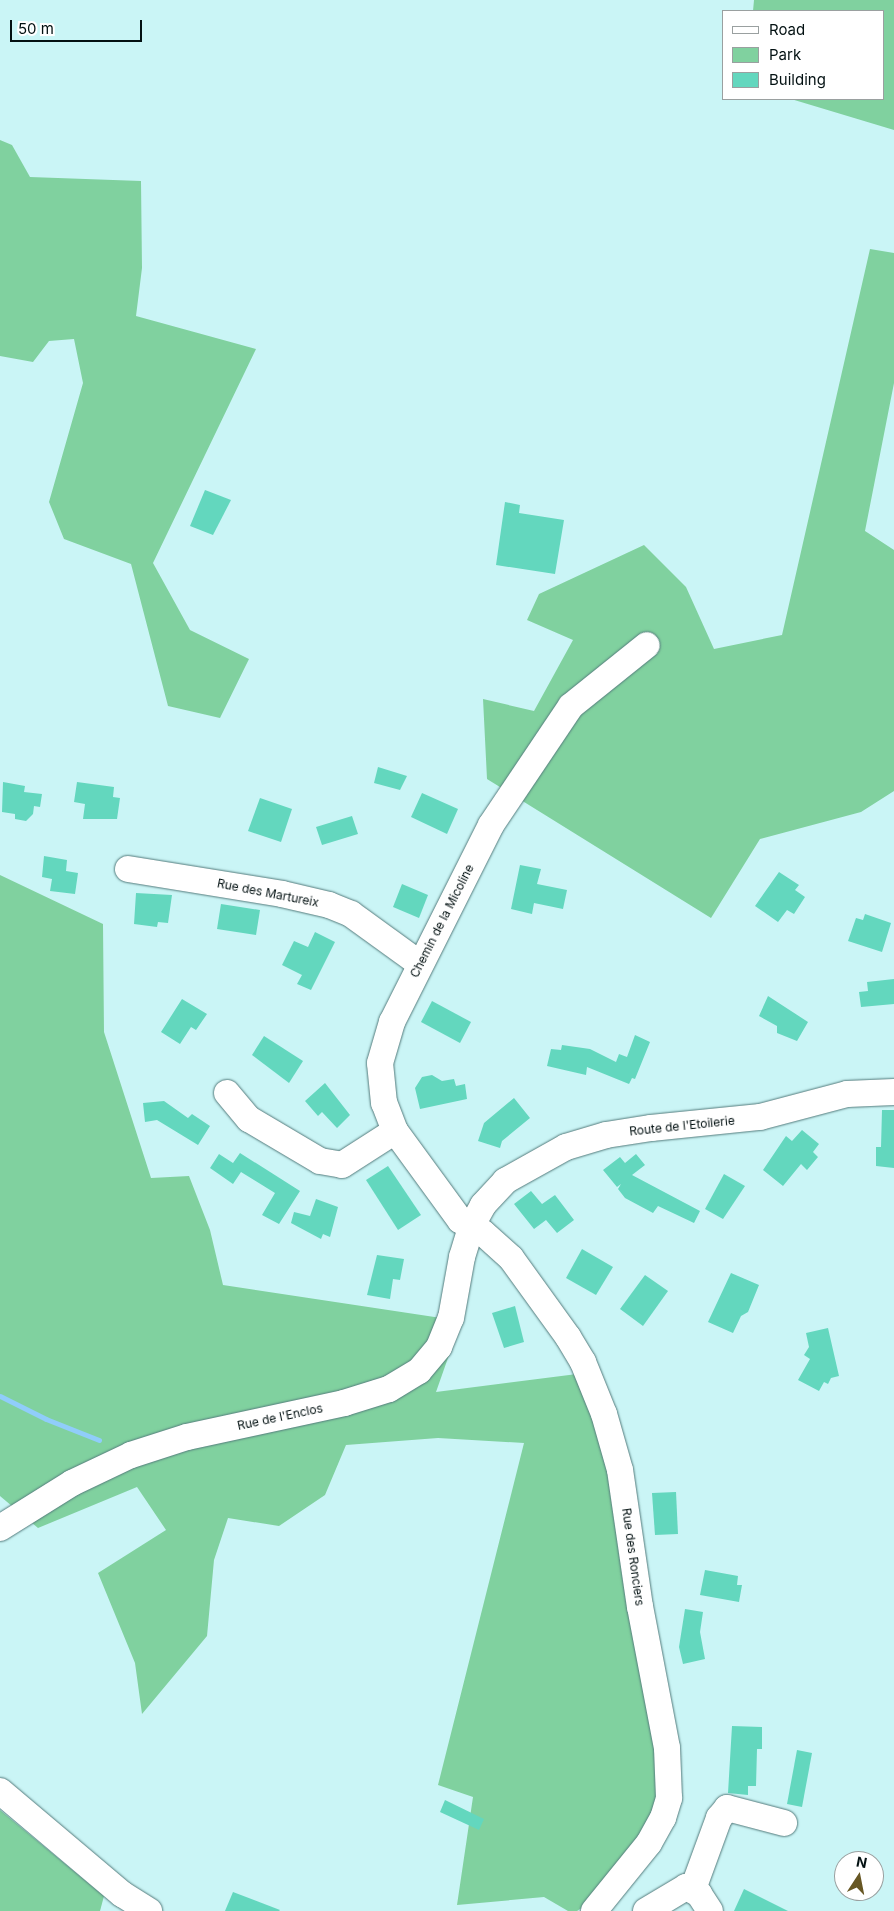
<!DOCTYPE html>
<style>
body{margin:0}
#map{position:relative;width:894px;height:1911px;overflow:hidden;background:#caf5f6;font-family:Inter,sans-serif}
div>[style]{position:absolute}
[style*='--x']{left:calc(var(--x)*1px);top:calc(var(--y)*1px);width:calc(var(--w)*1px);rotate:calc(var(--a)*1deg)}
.green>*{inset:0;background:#80d19f}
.stream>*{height:5px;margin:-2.5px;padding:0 2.5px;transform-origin:2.5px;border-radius:2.5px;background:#90cdfa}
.building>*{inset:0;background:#63d7be}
.roads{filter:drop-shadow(0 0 1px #547b7c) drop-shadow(0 0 1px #547b7c)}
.minor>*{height:26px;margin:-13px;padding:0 13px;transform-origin:13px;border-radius:13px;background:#fff}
span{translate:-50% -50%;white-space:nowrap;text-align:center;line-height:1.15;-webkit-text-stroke:4px #fff;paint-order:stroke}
.street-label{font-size:12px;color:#031112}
.legend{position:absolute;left:722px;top:10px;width:162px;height:90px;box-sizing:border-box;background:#fff;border:1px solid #9aa0a0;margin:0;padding:6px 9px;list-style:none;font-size:15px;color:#031112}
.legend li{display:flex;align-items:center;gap:10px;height:25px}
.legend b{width:25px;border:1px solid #9aa0a0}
.north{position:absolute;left:834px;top:1851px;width:50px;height:50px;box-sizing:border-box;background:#fff;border:1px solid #9aa0a0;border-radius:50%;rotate:11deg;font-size:14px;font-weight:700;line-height:20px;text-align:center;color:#031112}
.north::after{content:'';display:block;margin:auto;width:18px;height:22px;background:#675724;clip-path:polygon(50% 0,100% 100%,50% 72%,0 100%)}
.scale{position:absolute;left:10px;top:20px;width:132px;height:22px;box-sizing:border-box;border:2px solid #031112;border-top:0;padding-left:6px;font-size:15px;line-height:18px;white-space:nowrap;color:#031112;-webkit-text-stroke:4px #fff;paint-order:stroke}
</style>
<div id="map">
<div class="green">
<i style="clip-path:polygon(754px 0,894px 0,894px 130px,791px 99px,883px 99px,883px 11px,753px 11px)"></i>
<i style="clip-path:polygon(0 140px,12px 145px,30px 177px,141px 181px,142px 268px,136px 316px,256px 349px,153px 563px,190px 630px,249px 659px,220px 718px,168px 706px,131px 564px,64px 539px,49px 502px,83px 383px,74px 339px,49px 341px,33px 362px,0 356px)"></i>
<i style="clip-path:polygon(870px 249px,894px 253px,894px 383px,865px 531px,894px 550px,894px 791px,861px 812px,760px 839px,711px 918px,487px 779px,483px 699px,534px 711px,573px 640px,527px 620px,539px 594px,644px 545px,686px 587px,714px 649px,782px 635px)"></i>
<i style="clip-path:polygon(0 875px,103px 924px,104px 1032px,151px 1178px,189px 1176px,210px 1230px,223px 1285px,461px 1321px,436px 1392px,577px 1374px,613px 1478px,662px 1753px,659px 1814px,592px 1901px,577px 1911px,568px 1911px,544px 1897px,457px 1905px,473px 1797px,438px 1785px,524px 1443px,438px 1438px,346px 1445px,325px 1495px,279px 1526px,228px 1518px,214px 1560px,207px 1636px,142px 1714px,135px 1663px,98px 1573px,166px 1530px,137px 1487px,38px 1528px,0 1496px)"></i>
<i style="clip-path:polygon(0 1810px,104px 1896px,100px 1911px,0 1911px)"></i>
</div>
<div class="stream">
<i style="--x:0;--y:1396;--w:51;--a:26.6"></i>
<i style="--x:46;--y:1419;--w:57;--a:21.6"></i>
</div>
<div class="building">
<i style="clip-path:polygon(205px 490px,231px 500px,213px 535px,190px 526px)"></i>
<i style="clip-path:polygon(505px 502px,520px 505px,519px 513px,564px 520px,555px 574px,496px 565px)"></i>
<i style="clip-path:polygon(378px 767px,407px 776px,400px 790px,374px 783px)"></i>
<i style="clip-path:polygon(3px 782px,25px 786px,24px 792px,42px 794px,40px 807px,34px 806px,33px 814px,26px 821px,15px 819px,15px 814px,2px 812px)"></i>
<i style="clip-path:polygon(77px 782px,114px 787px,113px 797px,120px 798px,117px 819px,83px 819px,85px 804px,74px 802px)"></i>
<i style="clip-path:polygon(422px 793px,458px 809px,447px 834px,411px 817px)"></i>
<i style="clip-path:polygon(260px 798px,292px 809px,281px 842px,248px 831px)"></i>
<i style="clip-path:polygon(352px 816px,358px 834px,322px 845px,316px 827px)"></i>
<i style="clip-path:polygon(44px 856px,67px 860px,66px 871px,78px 873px,75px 894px,50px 891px,52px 879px,42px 877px)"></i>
<i style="clip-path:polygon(520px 865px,541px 869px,537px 884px,567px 890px,563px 909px,534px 903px,532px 914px,511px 909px)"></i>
<i style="clip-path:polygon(779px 872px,799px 885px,795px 890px,805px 897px,794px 914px,787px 910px,778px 922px,755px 906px)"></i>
<i style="clip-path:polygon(402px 884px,428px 895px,419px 918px,393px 907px)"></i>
<i style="clip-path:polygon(136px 893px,172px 895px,168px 923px,158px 922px,157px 927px,134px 924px)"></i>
<i style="clip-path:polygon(221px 904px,260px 910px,256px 935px,217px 929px)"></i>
<i style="clip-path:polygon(865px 914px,891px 923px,882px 952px,848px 941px,856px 918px,863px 920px)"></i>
<i style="clip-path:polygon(315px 932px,335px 942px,311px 990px,297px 984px,302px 975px,282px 965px,294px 941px,308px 947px)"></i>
<i style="clip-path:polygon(894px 979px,894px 1004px,861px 1007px,859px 992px,868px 991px,867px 982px)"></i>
<i style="clip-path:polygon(768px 996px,808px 1022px,797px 1041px,777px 1033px,777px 1026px,759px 1016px)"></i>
<i style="clip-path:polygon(182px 999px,207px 1014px,196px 1030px,191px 1027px,180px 1044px,161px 1032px)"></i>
<i style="clip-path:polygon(432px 1001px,471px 1022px,460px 1043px,421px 1022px)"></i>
<i style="clip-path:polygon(635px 1035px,650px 1042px,635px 1079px,632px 1078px,629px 1084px,587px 1067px,586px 1075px,547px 1066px,551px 1049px,561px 1050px,562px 1045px,590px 1049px,616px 1062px,619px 1054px,627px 1057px)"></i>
<i style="clip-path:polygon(264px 1036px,303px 1061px,289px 1083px,252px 1055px)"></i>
<i style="clip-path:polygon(432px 1075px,442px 1081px,454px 1079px,456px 1086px,465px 1084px,467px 1099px,420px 1109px,415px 1088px,422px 1077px)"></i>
<i style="clip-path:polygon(325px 1083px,350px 1115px,337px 1128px,322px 1112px,318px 1116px,305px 1101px)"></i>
<i style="clip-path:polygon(514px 1098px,530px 1118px,502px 1141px,500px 1148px,478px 1141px,484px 1123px)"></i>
<i style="clip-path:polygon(164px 1101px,188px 1118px,192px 1114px,210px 1126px,198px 1145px,157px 1120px,145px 1122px,143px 1103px)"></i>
<i style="clip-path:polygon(882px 1110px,894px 1110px,894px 1168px,876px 1166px,876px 1147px,881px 1147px)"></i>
<i style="clip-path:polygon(802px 1130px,819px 1144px,813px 1152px,818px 1157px,807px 1170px,801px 1164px,783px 1186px,763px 1170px,786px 1136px,792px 1141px)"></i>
<i style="clip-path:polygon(240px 1153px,300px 1191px,279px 1224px,262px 1215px,275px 1193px,241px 1172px,233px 1184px,210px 1168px,219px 1154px,233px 1163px)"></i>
<i style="clip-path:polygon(636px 1154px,645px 1165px,632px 1175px,700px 1211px,694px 1223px,658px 1206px,653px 1213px,625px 1198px,618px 1189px,621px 1184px,617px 1187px,603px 1170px,620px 1157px,625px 1163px)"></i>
<i style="clip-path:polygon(388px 1166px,421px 1215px,398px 1230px,366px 1180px)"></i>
<i style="clip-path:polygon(724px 1174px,745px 1186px,723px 1219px,705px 1209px)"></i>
<i style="clip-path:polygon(531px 1191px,542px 1204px,555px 1195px,574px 1220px,557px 1233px,546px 1220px,534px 1229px,514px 1204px)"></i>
<i style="clip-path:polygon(316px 1199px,338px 1207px,330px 1237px,323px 1234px,321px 1239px,291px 1223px,294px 1212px,310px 1216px)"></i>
<i style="clip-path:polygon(582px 1249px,613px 1267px,596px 1295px,566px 1278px)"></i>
<i style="clip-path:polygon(377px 1255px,404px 1259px,400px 1280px,393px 1279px,390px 1299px,367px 1295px)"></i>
<i style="clip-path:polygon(731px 1273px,759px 1285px,748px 1312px,741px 1316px,733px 1333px,708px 1322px)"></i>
<i style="clip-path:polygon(645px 1275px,668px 1291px,643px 1326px,620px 1309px)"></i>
<i style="clip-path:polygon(515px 1306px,524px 1342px,504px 1348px,492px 1313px)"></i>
<i style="clip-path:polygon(828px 1328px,839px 1376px,831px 1378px,828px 1384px,824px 1382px,819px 1391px,798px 1380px,810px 1359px,804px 1355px,809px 1347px,806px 1333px)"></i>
<i style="clip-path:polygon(676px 1492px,678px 1534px,655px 1535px,652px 1493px)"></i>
<i style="clip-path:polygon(705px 1570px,738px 1576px,737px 1585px,742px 1585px,739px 1602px,700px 1595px)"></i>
<i style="clip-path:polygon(685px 1609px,703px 1612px,700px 1632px,705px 1659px,683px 1664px,679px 1647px)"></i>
<i style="clip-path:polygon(732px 1726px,762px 1727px,762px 1749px,757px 1749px,756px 1786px,748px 1786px,748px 1795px,728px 1793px)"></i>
<i style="clip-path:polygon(797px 1750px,812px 1753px,802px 1807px,787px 1804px)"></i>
<i style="clip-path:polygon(445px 1800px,484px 1819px,479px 1830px,440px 1812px)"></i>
<i style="clip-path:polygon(744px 1889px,788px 1911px,734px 1911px)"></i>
<i style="clip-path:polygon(233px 1892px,280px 1910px,279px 1911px,225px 1911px)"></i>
</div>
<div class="roads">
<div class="minor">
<i style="--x:128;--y:869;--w:156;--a:9.2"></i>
<i style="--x:282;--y:894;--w:48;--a:13.2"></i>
<i style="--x:329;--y:905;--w:24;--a:22"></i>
<i style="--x:351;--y:914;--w:85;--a:35.9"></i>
<i style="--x:227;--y:1093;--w:34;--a:50"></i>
<i style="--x:249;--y:1119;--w:82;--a:30.6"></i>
<i style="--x:320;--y:1161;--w:22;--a:10"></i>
<i style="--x:342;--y:1165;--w:63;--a:-32.7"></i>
<i style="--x:0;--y:1528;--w:85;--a:-32"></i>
<i style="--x:72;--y:1483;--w:65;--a:-25.4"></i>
<i style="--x:131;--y:1455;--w:59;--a:-17.8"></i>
<i style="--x:187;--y:1437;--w:161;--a:-12.2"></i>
<i style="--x:344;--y:1403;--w:47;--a:-17.3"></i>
<i style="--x:389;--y:1389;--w:35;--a:-31"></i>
<i style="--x:419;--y:1371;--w:31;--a:-50"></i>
<i style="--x:439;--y:1347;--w:31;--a:-68"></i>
<i style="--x:451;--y:1318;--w:62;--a:-79.8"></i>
<i style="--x:462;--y:1257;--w:31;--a:-73"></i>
<i style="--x:471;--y:1227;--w:25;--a:-61"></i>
<i style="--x:483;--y:1205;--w:33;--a:-47"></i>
<i style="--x:505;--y:1181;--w:70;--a:-29.1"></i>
<i style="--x:566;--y:1147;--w:42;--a:-16.7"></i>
<i style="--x:606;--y:1135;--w:46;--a:-8.8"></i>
<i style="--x:651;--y:1128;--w:110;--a:-5.8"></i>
<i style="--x:760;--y:1117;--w:90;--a:-14.8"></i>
<i style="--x:847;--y:1094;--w:47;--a:-2.4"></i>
<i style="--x:0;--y:1791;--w:160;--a:40.2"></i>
<i style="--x:122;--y:1894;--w:32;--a:32"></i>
<i style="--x:693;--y:1889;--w:76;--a:-69.9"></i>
<i style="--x:719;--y:1818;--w:13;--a:-51"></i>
<i style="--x:727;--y:1808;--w:59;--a:14.7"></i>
<i style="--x:594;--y:1911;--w:87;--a:-51"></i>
<i style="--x:649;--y:1843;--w:29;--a:-61"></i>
<i style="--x:663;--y:1818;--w:21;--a:-73"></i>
<i style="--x:669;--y:1798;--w:50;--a:-92.3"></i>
<i style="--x:667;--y:1748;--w:144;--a:-100.8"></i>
<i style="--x:640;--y:1607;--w:138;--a:-98.3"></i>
<i style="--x:620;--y:1470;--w:58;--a:-105.9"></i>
<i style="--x:604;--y:1414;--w:56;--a:-112"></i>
<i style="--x:583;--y:1362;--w:29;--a:-121"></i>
<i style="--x:568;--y:1337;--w:97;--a:-125.8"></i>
<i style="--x:511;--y:1258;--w:38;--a:-138"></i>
<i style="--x:483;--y:1233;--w:26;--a:-151"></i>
<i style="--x:460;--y:1220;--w:110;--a:-126.1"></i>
<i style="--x:395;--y:1131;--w:30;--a:-111"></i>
<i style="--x:384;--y:1103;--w:40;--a:-95.7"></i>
<i style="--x:380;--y:1063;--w:43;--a:-73.7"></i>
<i style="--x:392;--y:1022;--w:220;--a:-63.3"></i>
<i style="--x:491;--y:825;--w:143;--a:-56.1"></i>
<i style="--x:571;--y:706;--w:97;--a:-38.8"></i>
<i style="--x:646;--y:1911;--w:47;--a:-31"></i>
<i style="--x:686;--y:1887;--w:15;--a:28"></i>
<i style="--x:699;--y:1894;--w:20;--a:57"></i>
</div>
</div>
<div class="street-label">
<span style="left:268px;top:893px;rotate:11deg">Rue des Martureix</span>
<span style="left:442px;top:921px;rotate:-63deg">Chemin de la Micoline</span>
<span style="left:682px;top:1126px;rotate:-6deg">Route de l'Etoilerie</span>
<span style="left:280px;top:1417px;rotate:-12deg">Rue de l'Enclos</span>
<span style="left:633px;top:1557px;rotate:82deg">Rue des Ronciers</span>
</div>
<ul class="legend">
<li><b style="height:6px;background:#fff"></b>Road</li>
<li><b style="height:14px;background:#80d19f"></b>Park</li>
<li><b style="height:14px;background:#63d7be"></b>Building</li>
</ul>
<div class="north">N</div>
<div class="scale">50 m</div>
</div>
